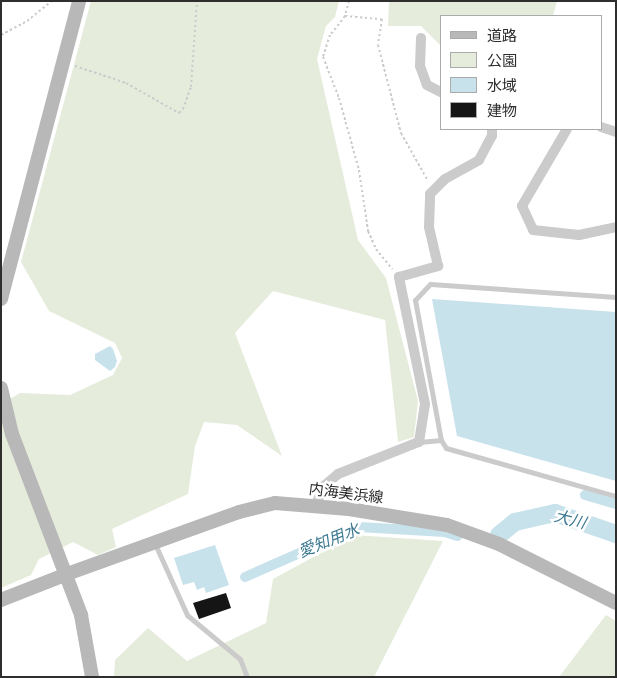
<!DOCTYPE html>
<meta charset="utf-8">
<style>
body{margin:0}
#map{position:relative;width:617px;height:678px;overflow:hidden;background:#fff;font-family:Cabin,"Noto Sans JP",sans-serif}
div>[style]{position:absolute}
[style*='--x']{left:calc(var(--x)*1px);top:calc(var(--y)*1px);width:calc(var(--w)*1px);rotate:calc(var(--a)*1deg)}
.green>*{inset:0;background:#e6ecdc}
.water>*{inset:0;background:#c8e2ec}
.canal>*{height:10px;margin:-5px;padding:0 5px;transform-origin:5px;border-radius:5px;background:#c8e2ec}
.river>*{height:18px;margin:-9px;padding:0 9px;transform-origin:9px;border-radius:9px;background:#c8e2ec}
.building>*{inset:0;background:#151515}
.path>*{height:2px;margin-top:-1px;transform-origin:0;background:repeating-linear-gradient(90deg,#cbcbcb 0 2.5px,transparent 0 5px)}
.lane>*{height:5px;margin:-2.5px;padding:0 2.5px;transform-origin:2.5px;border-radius:2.5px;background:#cbcbcb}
.street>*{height:10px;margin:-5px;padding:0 5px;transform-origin:5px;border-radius:5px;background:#cbcbcb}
.secondary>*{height:14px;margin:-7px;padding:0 7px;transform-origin:7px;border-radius:7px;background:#b8b8b8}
span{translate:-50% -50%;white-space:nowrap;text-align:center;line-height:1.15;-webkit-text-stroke:5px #fff;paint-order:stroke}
.street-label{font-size:15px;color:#2e2e2e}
.water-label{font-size:16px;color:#3c7991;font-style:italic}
.frame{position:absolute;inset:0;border:2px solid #2e2e2e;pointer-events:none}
.legend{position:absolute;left:440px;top:15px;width:162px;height:115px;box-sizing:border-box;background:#fff;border:1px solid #ababab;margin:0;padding:6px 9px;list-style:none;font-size:15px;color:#2e2e2e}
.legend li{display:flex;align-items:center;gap:10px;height:25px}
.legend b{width:25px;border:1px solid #ababab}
</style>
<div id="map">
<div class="green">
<i style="clip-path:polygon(91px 1px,339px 1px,335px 17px,326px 26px,317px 59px,358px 240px,386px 278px,418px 401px,414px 437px,398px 442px,385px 320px,273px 291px,235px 333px,282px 456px,237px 425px,204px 422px,195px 446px,188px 494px,112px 529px,116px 547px,98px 555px,73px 542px,39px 559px,31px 575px,1px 588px,1px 404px,20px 393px,70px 395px,113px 375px,122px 358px,115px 343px,49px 311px,21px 262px)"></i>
<i style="clip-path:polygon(389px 1px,557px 1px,553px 16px,441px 16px,441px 46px,421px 26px,388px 26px)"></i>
<i style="clip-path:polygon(354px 535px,443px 541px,374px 677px,114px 677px,115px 660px,148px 628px,187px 661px,266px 623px,273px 579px)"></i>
<i style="clip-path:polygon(606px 615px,616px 621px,616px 677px,559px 677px)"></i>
</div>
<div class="water">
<i style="clip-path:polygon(432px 299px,616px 312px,616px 481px,457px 436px)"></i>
<i style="clip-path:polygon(110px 346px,113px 349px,117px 361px,115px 367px,110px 371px,95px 360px,95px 354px)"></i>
<i style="clip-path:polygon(215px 545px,229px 585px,206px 593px,204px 587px,197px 590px,194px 582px,183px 585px,174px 558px)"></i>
</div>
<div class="canal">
<i style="--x:585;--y:495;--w:32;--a:16"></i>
<i style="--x:245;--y:577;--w:124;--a:-23.7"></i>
<i style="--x:359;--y:527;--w:86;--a:3.3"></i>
<i style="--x:445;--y:532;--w:13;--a:18"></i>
</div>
<div class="river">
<i style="--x:499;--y:535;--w:21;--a:-39"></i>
<i style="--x:515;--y:522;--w:41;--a:-12.7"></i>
<i style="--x:555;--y:513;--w:65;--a:19"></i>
</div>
<div class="building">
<i style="clip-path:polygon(226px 593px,231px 608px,199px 619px,193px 603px)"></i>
</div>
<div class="path">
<i style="--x:349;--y:1;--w:16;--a:105"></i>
<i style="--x:345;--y:16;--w:24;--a:128"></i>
<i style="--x:330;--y:35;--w:23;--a:108"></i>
<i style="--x:323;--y:57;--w:44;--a:68.7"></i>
<i style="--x:339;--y:98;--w:75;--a:74.5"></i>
<i style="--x:359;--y:170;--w:62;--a:81.6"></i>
<i style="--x:368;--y:231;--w:20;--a:66"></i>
<i style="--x:376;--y:249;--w:26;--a:51"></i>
<i style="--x:345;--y:16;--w:37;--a:5"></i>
<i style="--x:382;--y:19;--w:26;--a:99"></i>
<i style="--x:378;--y:45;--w:91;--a:75.4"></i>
<i style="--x:401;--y:133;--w:55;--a:60.6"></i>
<i style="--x:1;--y:35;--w:30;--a:-28"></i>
<i style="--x:27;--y:21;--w:32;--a:-39"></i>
<i style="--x:75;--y:66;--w:54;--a:18.4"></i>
<i style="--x:126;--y:83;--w:61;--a:29.5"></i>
<i style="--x:179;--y:113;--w:6;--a:-45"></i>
<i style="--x:183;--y:109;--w:23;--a:-70"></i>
<i style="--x:191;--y:87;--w:86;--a:-86"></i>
</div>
<div class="lane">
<i style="--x:616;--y:297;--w:186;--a:-176"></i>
<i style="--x:430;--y:284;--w:22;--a:133"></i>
<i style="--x:415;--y:300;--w:142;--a:79.5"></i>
<i style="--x:441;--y:440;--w:9;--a:58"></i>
<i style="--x:446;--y:448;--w:177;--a:15.8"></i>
<i style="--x:419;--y:442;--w:22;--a:-5"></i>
<i style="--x:155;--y:544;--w:78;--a:65.7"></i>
<i style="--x:187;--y:615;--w:69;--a:39.7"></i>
<i style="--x:240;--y:659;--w:19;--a:69"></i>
</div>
<div class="street">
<i style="--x:421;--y:38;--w:28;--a:92"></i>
<i style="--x:420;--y:66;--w:20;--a:70"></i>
<i style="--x:427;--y:85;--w:16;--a:27"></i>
<i style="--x:601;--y:127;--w:16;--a:18"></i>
<i style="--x:567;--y:129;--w:89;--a:120.3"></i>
<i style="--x:522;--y:206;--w:26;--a:65"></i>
<i style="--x:533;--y:230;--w:46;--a:6.2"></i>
<i style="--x:579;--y:235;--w:38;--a:-12"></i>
<i style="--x:315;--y:506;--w:23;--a:-65"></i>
<i style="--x:325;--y:485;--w:17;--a:-40"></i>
<i style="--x:338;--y:474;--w:87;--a:-21.6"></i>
<i style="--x:419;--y:442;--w:38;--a:-81"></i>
<i style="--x:425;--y:404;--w:130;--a:-101.6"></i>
<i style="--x:399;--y:277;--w:41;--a:-15.8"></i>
<i style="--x:438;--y:266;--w:40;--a:-103"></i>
<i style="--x:429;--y:227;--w:33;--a:-88"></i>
<i style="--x:430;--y:194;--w:21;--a:-45"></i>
<i style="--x:445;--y:179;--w:39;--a:-29"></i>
<i style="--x:479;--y:160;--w:27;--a:-62"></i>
<i style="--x:492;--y:136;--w:7;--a:-90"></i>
</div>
<div class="secondary">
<i style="--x:1;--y:299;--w:308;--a:-75.3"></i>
<i style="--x:1;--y:388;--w:47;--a:76.6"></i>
<i style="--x:12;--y:434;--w:194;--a:69.1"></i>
<i style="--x:81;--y:615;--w:63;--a:79.9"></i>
<i style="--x:1;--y:600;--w:71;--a:-21.5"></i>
<i style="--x:67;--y:574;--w:183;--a:-19.8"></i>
<i style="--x:239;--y:512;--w:37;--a:-14"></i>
<i style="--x:275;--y:503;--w:74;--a:4.6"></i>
<i style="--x:349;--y:509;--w:99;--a:9.3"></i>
<i style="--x:447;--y:525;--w:55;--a:20.1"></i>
<i style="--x:499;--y:544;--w:131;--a:26.8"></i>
</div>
<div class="street-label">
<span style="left:346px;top:494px;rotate:7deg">内海美浜線</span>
</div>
<div class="water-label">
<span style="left:570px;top:520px;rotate:14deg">大川</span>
<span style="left:329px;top:541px;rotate:-22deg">愛知用水</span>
</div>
<div class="frame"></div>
<ul class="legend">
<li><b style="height:6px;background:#b8b8b8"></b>道路</li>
<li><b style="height:14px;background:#e6ecdc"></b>公園</li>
<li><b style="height:14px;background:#c8e2ec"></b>水域</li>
<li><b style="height:14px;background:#151515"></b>建物</li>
</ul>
</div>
